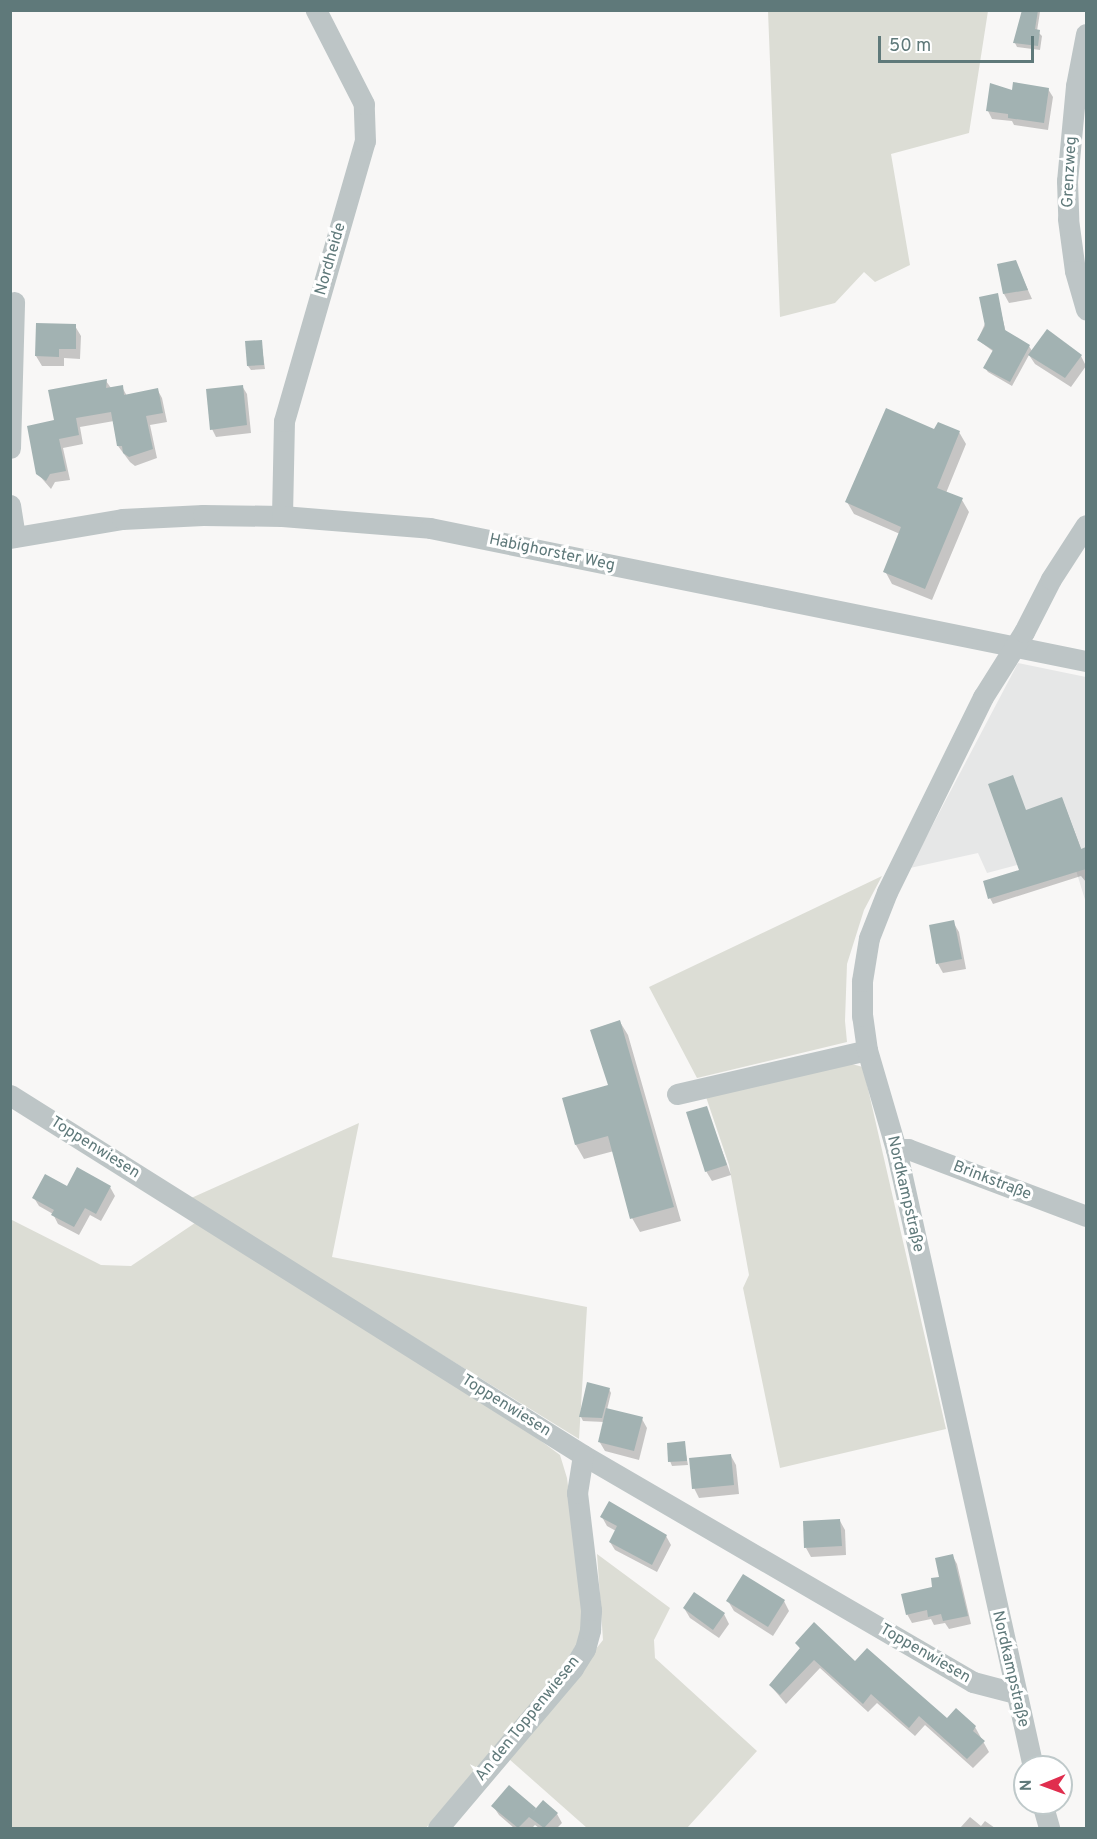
<!DOCTYPE html>
<meta charset="utf-8">
<style>
body{margin:0}
#map{position:relative;width:1097px;height:1839px;overflow:hidden;background:#f8f7f6;font-family:Overpass,sans-serif}
div>[style]{position:absolute}
[style*='--x']{left:calc(var(--x)*1px);top:calc(var(--y)*1px);width:calc(var(--w)*1px);rotate:calc(var(--a)*1deg)}
.built>*{inset:0;background:#e6e7e7}
.green>*{inset:0;background:#dcddd5}
.shadow>*{inset:0;background:#0003}
.building>*{inset:0;background:#a2b2b2}
.minor>*{height:21px;margin:-10.5px;padding:0 10.5px;transform-origin:10.5px;border-radius:10.5px;background:#bdc5c6}
span{translate:-50% -50%;white-space:nowrap;text-align:center;line-height:1.15;-webkit-text-stroke:6px #fff;paint-order:stroke}
.street-label{font-size:16px;color:#5f797a}
.frame{position:absolute;inset:0;border:12px solid #5f797a;pointer-events:none}
.north{position:absolute;left:1013px;top:1755px;width:60px;height:60px;box-sizing:border-box;background:#fff;border:2px solid #bfc9ca;border-radius:50%;rotate:269deg;font-size:16px;font-weight:700;line-height:24px;text-align:center;color:#5f797a}
.north::after{content:'';display:block;margin:auto;width:21px;height:27px;background:#e02e4e;clip-path:polygon(50% 0,100% 100%,50% 72%,0 100%)}
.scale{position:absolute;left:878px;top:36px;width:156px;height:27px;box-sizing:border-box;border:3px solid #5f797a;border-top:0;padding-left:8px;font-size:18px;line-height:21px;white-space:nowrap;color:#5f797a;-webkit-text-stroke:4px #fff;paint-order:stroke}
</style>
<div id="map">
<div class="built">
<i style="clip-path:polygon(1018px 663px,1086px 677px,1086px 903px,1070px 851px,987px 873px,978px 853px,910px 868px)"></i>
</div>
<div class="green">
<i style="clip-path:polygon(768px 11px,988px 11px,969px 133px,891px 154px,910px 265px,875px 282px,864px 272px,835px 303px,780px 317px)"></i>
<i style="clip-path:polygon(882px 876px,864px 910px,847px 964px,845px 1021px,847px 1042px,697px 1078px,649px 987px)"></i>
<i style="clip-path:polygon(848px 1063px,863px 1067px,946px 1429px,780px 1468px,743px 1288px,749px 1275px,729px 1165px,705px 1094px)"></i>
<i style="clip-path:polygon(359px 1123px,332px 1257px,587px 1307px,579px 1439px,189px 1199px)"></i>
<i style="clip-path:polygon(10px 1219px,101px 1265px,131px 1266px,195px 1223px,529px 1432px,560px 1455px,567px 1478px,584px 1610px,580px 1640px,557px 1673px,426px 1828px,11px 1828px)"></i>
<i style="clip-path:polygon(597px 1554px,670px 1608px,654px 1640px,655px 1658px,757px 1751px,687px 1828px,587px 1828px,509px 1759px,603px 1640px)"></i>
</div>
<div class="shadow">
<i style="clip-path:polygon(1023px 10px,1040px 12px,1037px 31px,1042px 36px,1040px 50px,1017px 47px,1015px 43px)"></i>
<i style="clip-path:polygon(1048px 89px,1053px 97px,1048px 130px,1014px 125px,1012px 121px,992px 119px,988px 111px,1013px 92px)"></i>
<i style="clip-path:polygon(999px 265px,1020px 272px,1032px 299px,1009px 303px,1004px 294px)"></i>
<i style="clip-path:polygon(997px 295px,1006px 333px,1029px 346px,1032px 351px,1081px 356px,1086px 366px,1071px 387px,1035px 364px,1029px 355px,1012px 386px,988px 372px,985px 368px,994px 352px,978px 340px)"></i>
<i style="clip-path:polygon(75px 326px,81px 336px,80px 359px,64px 358px,64px 366px,42px 366px,36px 356px)"></i>
<i style="clip-path:polygon(261px 341px,265px 369px,251px 370px,248px 366px)"></i>
<i style="clip-path:polygon(106px 381px,111px 388px,122px 387px,127px 396px,157px 389px,162px 398px,167px 422px,150px 425px,157px 458px,135px 466px,130px 462px,118px 446px,114px 421px,80px 427px,83px 444px,63px 448px,70px 480px,55px 482px,51px 489px,38px 474px,56px 422px)"></i>
<i style="clip-path:polygon(242px 386px,247px 394px,251px 433px,216px 437px,212px 429px)"></i>
<i style="clip-path:polygon(935px 431px,959px 432px,966px 444px,946px 493px,962px 500px,969px 512px,932px 600px,892px 584px,885px 571px,900px 534px,854px 514px,847px 502px)"></i>
<i style="clip-path:polygon(1064px 804px,1082px 851px,1086px 849px,1086px 882px,1081px 876px,993px 904px,990px 898px,1021px 871px,1026px 812px)"></i>
<i style="clip-path:polygon(953px 922px,959px 932px,966px 969px,943px 973px,938px 964px,931px 926px)"></i>
<i style="clip-path:polygon(620px 1022px,628px 1035px,681px 1221px,640px 1232px,632px 1218px,614px 1151px,584px 1159px,576px 1145px,564px 1099px,610px 1086px)"></i>
<i style="clip-path:polygon(706px 1107px,731px 1175px,712px 1181px,706px 1171px)"></i>
<i style="clip-path:polygon(110px 1187px,115px 1196px,101px 1221px,90px 1215px,79px 1235px,58px 1224px,53px 1214px,39px 1206px,34px 1198px)"></i>
<i style="clip-path:polygon(609px 1389px,611px 1393px,607px 1410px,642px 1419px,647px 1428px,639px 1460px,605px 1451px,599px 1441px,604px 1422px,583px 1421px,581px 1417px)"></i>
<i style="clip-path:polygon(684px 1443px,688px 1465px,672px 1466px,670px 1461px)"></i>
<i style="clip-path:polygon(731px 1456px,736px 1465px,739px 1494px,699px 1498px,694px 1488px)"></i>
<i style="clip-path:polygon(602px 1517px,666px 1536px,671px 1545px,657px 1572px,615px 1550px,610px 1542px,616px 1531px,607px 1526px)"></i>
<i style="clip-path:polygon(840px 1521px,845px 1530px,846px 1555px,811px 1557px,806px 1548px)"></i>
<i style="clip-path:polygon(952px 1555px,957px 1564px,971px 1624px,949px 1629px,945px 1623px,934px 1625px,931px 1619px,912px 1623px,907px 1614px,934px 1588px)"></i>
<i style="clip-path:polygon(728px 1601px,784px 1601px,789px 1611px,773px 1636px,734px 1611px)"></i>
<i style="clip-path:polygon(684px 1608px,724px 1614px,729px 1624px,719px 1638px,690px 1618px)"></i>
<i style="clip-path:polygon(797px 1644px,855px 1663px,947px 1720px,956px 1710px,975px 1727px,989px 1752px,973px 1768px,925px 1725px,915px 1736px,877px 1703px,868px 1712px,820px 1668px,786px 1704px,770px 1685px,801px 1650px)"></i>
<i style="clip-path:polygon(493px 1806px,557px 1814px,562px 1823px,557px 1828px,539px 1828px,535px 1825px,532px 1828px,514px 1828px,499px 1815px)"></i>
<i style="clip-path:polygon(970px 1817px,981px 1826px,985px 1821px,995px 1828px,960px 1828px)"></i>
</div>
<div class="building">
<i style="clip-path:polygon(1022px 10px,1038px 10px,1035px 29px,1040px 30px,1038px 46px,1013px 43px)"></i>
<i style="clip-path:polygon(1013px 82px,1049px 88px,1044px 123px,1008px 118px,1008px 114px,986px 111px,990px 83px,1012px 90px)"></i>
<i style="clip-path:polygon(1016px 260px,1028px 290px,1003px 294px,997px 264px)"></i>
<i style="clip-path:polygon(998px 293px,1005px 330px,1030px 345px,1010px 382px,983px 368px,993px 350px,977px 340px,985px 326px,979px 297px)"></i>
<i style="clip-path:polygon(36px 323px,76px 324px,76px 349px,59px 349px,59px 357px,35px 356px)"></i>
<i style="clip-path:polygon(1047px 329px,1082px 355px,1065px 378px,1028px 355px)"></i>
<i style="clip-path:polygon(262px 340px,264px 365px,247px 366px,245px 341px)"></i>
<i style="clip-path:polygon(107px 379px,106px 388px,123px 385px,124px 395px,158px 388px,163px 413px,146px 416px,153px 449px,129px 457px,123px 453px,122px 446px,117px 446px,111px 412px,76px 418px,79px 435px,59px 439px,66px 471px,50px 474px,46px 481px,36px 474px,27px 426px,54px 420px,48px 390px)"></i>
<i style="clip-path:polygon(243px 385px,247px 425px,210px 430px,206px 389px)"></i>
<i style="clip-path:polygon(886px 408px,934px 429px,938px 422px,960px 431px,937px 488px,963px 498px,925px 589px,883px 572px,901px 527px,845px 502px)"></i>
<i style="clip-path:polygon(1013px 775px,1026px 810px,1062px 797px,1081px 849px,1086px 847px,1086px 869px,988px 899px,983px 881px,1019px 870px,988px 784px)"></i>
<i style="clip-path:polygon(954px 920px,962px 959px,936px 964px,929px 925px)"></i>
<i style="clip-path:polygon(620px 1020px,674px 1207px,630px 1219px,608px 1136px,575px 1145px,562px 1098px,608px 1085px,590px 1030px)"></i>
<i style="clip-path:polygon(707px 1106px,727px 1165px,705px 1172px,686px 1112px)"></i>
<i style="clip-path:polygon(77px 1167px,111px 1186px,96px 1214px,85px 1208px,74px 1227px,51px 1215px,54px 1210px,32px 1198px,45px 1174px,67px 1186px)"></i>
<i style="clip-path:polygon(587px 1382px,610px 1388px,602px 1418px,579px 1417px)"></i>
<i style="clip-path:polygon(606px 1408px,643px 1417px,634px 1451px,598px 1442px)"></i>
<i style="clip-path:polygon(685px 1441px,687px 1461px,668px 1462px,667px 1443px)"></i>
<i style="clip-path:polygon(731px 1454px,734px 1485px,692px 1489px,689px 1458px)"></i>
<i style="clip-path:polygon(609px 1501px,667px 1535px,652px 1565px,609px 1542px,617px 1526px,600px 1517px)"></i>
<i style="clip-path:polygon(840px 1519px,842px 1546px,804px 1548px,803px 1521px)"></i>
<i style="clip-path:polygon(953px 1554px,968px 1616px,943px 1621px,941px 1614px,928px 1617px,927px 1610px,906px 1615px,901px 1594px,932px 1587px,931px 1578px,939px 1577px,935px 1558px)"></i>
<i style="clip-path:polygon(743px 1574px,785px 1600px,768px 1627px,726px 1601px)"></i>
<i style="clip-path:polygon(694px 1592px,725px 1613px,713px 1630px,683px 1608px)"></i>
<i style="clip-path:polygon(814px 1622px,855px 1661px,867px 1648px,947px 1718px,956px 1708px,976px 1726px,973px 1731px,985px 1741px,967px 1759px,919px 1716px,909px 1728px,871px 1694px,863px 1704px,814px 1660px,780px 1695px,769px 1685px,800px 1648px,795px 1643px)"></i>
<i style="clip-path:polygon(509px 1785px,536px 1808px,531px 1814px,543px 1800px,558px 1813px,544px 1828px,529px 1817px,518px 1828px,491px 1806px)"></i>
</div>
<div class="minor">
<i style="--x:1086;--y:34;--w:53;--a:100.9"></i>
<i style="--x:1076;--y:86;--w:95;--a:95.4"></i>
<i style="--x:1067;--y:181;--w:38;--a:88"></i>
<i style="--x:1068;--y:219;--w:52;--a:82.3"></i>
<i style="--x:1075;--y:271;--w:40;--a:74"></i>
<i style="--x:10;--y:448;--w:146;--a:-88.4"></i>
<i style="--x:10;--y:505;--w:32;--a:81"></i>
<i style="--x:282;--y:516;--w:95;--a:-88.8"></i>
<i style="--x:284;--y:421;--w:291;--a:-73.9"></i>
<i style="--x:365;--y:141;--w:37;--a:-92"></i>
<i style="--x:364;--y:104;--w:106;--a:-117.1"></i>
<i style="--x:10;--y:538;--w:114;--a:-9.6"></i>
<i style="--x:122;--y:519;--w:81;--a:-2.8"></i>
<i style="--x:203;--y:515;--w:79;--a:0.7"></i>
<i style="--x:282;--y:516;--w:148;--a:4.6"></i>
<i style="--x:430;--y:528;--w:669;--a:11.46"></i>
<i style="--x:677;--y:1094;--w:195;--a:-13"></i>
<i style="--x:10;--y:1095;--w:677;--a:32.14"></i>
<i style="--x:583;--y:1455;--w:451;--a:30.2"></i>
<i style="--x:973;--y:1682;--w:43;--a:14.7"></i>
<i style="--x:896;--y:1149;--w:12;--a:0"></i>
<i style="--x:908;--y:1149;--w:190;--a:20.6"></i>
<i style="--x:1033;--y:1767;--w:633;--a:-102.5"></i>
<i style="--x:896;--y:1149;--w:103;--a:-106.3"></i>
<i style="--x:867;--y:1050;--w:34;--a:-98"></i>
<i style="--x:862;--y:1016;--w:35;--a:-90"></i>
<i style="--x:862;--y:981;--w:44;--a:-80.8"></i>
<i style="--x:869;--y:938;--w:49;--a:-68.6"></i>
<i style="--x:887;--y:892;--w:217;--a:-63.8"></i>
<i style="--x:983;--y:697;--w:77;--a:-57.8"></i>
<i style="--x:1024;--y:632;--w:59;--a:-63"></i>
<i style="--x:1051;--y:579;--w:64;--a:-57.1"></i>
<i style="--x:1042;--y:1803;--w:26;--a:74"></i>
<i style="--x:438;--y:1828;--w:209;--a:-49.8"></i>
<i style="--x:573;--y:1668;--w:22;--a:-58"></i>
<i style="--x:585;--y:1649;--w:20;--a:-75"></i>
<i style="--x:590;--y:1630;--w:20;--a:-87"></i>
<i style="--x:591;--y:1610;--w:118;--a:-96.8"></i>
<i style="--x:577;--y:1493;--w:38;--a:-81"></i>
</div>
<div class="street-label">
<span style="left:1070px;top:172px;rotate:-87deg">Grenzweg</span>
<span style="left:331px;top:259px;rotate:-74deg">Nordheide</span>
<span style="left:552px;top:553px;rotate:12deg">Habighorster Weg</span>
<span style="left:95px;top:1148px;rotate:32deg">Toppenwiesen</span>
<span style="left:992px;top:1181px;rotate:21deg">Brinkstraße</span>
<span style="left:905px;top:1194px;rotate:77deg">Nordkampstraße</span>
<span style="left:506px;top:1406px;rotate:32deg">Toppenwiesen</span>
<span style="left:925px;top:1654px;rotate:30deg">Toppenwiesen</span>
<span style="left:1010px;top:1669px;rotate:77deg">Nordkampstraße</span>
<span style="left:528px;top:1719px;rotate:-51deg">An den Toppenwiesen</span>
</div>
<div class="frame"></div>
<div class="north">N</div>
<div class="scale">50 m</div>
</div>
